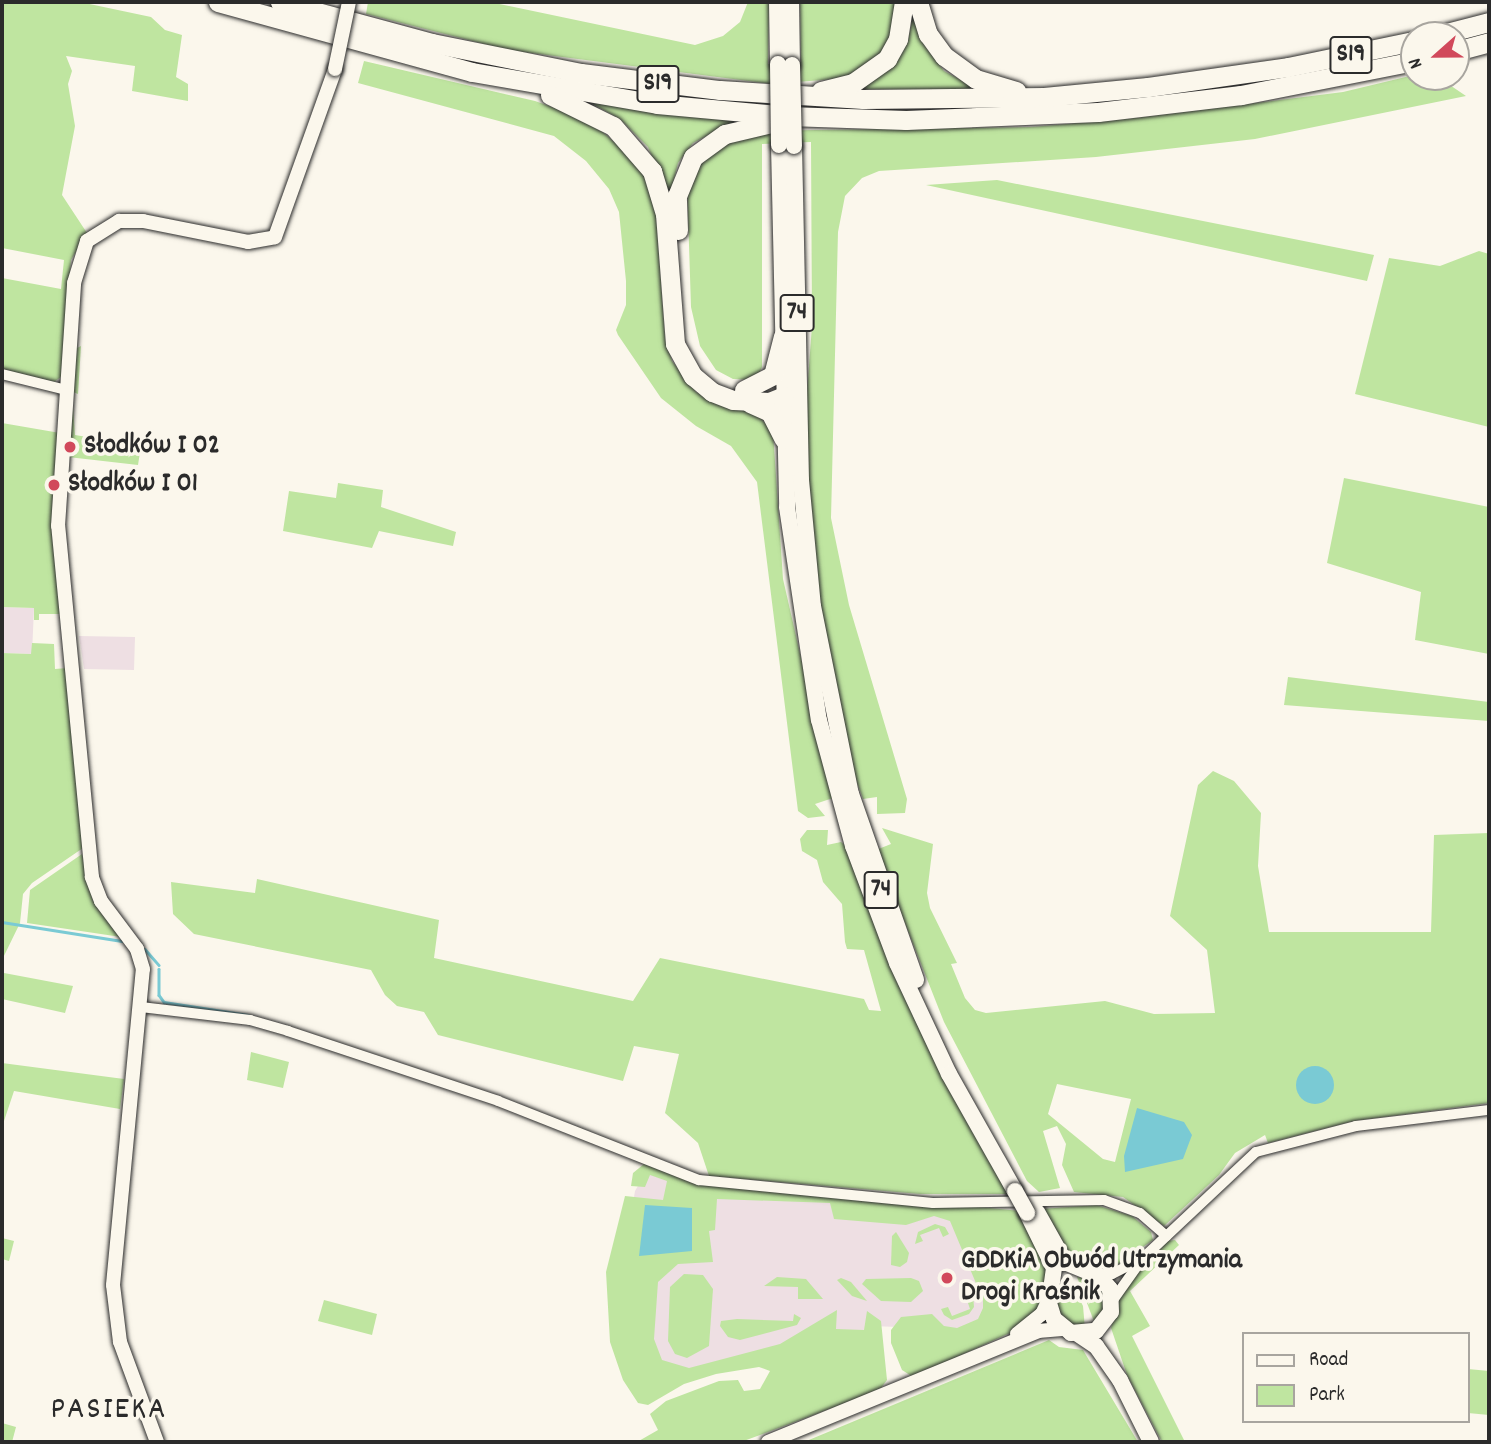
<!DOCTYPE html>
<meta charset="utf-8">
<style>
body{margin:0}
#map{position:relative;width:1491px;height:1444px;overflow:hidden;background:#fbf7ec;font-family:Dekko,sans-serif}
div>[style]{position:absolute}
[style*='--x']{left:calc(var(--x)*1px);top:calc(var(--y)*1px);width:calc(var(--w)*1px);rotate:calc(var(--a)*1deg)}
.built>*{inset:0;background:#eedfe3}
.green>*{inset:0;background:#bfe5a0}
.water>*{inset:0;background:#7acad4}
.round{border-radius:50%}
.stream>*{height:2.5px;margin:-1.25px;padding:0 1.25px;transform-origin:1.25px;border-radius:1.25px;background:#7acad4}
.roads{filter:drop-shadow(0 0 2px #2b2b2b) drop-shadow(0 0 2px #2b2b2b)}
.street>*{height:10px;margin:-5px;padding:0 5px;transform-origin:5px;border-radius:5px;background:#fbf7ec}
.secondary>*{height:14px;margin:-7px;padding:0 7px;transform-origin:7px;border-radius:7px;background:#fbf7ec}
.primary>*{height:16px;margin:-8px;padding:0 8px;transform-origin:8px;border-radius:8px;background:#fbf7ec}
.highway>*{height:19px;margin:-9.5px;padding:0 9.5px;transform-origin:9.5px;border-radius:9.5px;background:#fbf7ec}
.bridges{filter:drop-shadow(0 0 2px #2b2b2b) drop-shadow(0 0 2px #2b2b2b)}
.secondary-bridge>*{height:14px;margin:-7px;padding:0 7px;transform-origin:7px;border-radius:7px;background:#fbf7ec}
.primary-bridge>*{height:16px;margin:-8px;padding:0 8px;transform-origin:8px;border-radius:8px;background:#fbf7ec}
.dots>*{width:19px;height:19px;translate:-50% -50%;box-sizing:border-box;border:4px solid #fbf7ec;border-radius:50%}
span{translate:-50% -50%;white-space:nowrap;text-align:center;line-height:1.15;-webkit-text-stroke:7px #fbf7ec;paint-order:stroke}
.shield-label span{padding:2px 5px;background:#fbf7ec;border:2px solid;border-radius:5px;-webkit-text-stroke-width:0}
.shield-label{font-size:26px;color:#2b2b2b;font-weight:700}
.poi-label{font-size:28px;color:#2b2b2b;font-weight:700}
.left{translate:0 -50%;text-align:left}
.quarter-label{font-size:32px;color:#2b2b2b;letter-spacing:2px}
.frame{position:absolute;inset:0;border:4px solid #2b2b2b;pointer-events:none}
.legend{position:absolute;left:1242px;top:1332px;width:228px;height:91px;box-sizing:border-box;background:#fbf7ec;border:2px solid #a8a59f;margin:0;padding:9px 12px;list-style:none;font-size:21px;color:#2b2b2b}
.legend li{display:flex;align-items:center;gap:14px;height:35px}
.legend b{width:35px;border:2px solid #a8a59f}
.north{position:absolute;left:1400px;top:21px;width:70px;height:70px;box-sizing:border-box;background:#fbf7ec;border:2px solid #a8a59f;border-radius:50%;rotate:249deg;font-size:19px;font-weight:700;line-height:28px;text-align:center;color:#2b2b2b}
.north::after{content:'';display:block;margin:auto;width:24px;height:32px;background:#d1495b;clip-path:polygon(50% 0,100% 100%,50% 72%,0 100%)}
</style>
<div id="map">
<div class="built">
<i style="clip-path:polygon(2px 607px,34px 608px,32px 654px,2px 653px)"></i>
<i style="clip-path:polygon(79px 636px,135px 637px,134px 670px,84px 669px)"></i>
<i style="clip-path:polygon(646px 1172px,963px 1210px,1000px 1304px,956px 1346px,899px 1327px,870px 1326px,867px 1334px,680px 1380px,615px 1311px,635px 1191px)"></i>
</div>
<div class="green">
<i style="clip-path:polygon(2px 2px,80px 2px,151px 17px,165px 30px,182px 35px,176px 77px,188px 84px,188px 101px,132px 91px,135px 66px,66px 56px,72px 71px,68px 84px,75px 126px,62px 195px,87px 233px,71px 260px,61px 377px,54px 382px,2px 369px,2px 278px,61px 289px,64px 260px,2px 248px)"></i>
<i style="clip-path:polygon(368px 2px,490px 2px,695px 45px,723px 36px,740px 22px,748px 2px,769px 2px,768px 64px,801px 62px,800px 2px,898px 2px,894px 34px,880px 56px,848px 78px,771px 84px,508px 50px,366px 14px)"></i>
<i style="clip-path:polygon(913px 15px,924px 45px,944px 71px,981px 91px,851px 89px,891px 69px,908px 41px)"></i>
<i style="clip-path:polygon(364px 61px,535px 101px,589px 120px,637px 162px,655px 199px,665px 338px,672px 361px,696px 392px,727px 407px,755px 412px,773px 432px,783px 579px,833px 798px,815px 804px,825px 816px,808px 818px,798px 811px,757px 482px,731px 446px,696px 426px,661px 398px,618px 335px,616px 330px,626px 305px,626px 281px,619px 212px,609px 189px,586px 161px,554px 136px,358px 83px)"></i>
<i style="clip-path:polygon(1414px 75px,1438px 77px,1466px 96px,1255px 139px,1096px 157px,879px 171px,862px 178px,845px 196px,838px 232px,831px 518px,849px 605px,907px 799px,905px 813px,877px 814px,877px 797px,863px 799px,852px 769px,818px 590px,803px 446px,812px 326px,811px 142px,762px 144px,762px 367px,756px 380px,733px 379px,716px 370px,700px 346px,691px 307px,687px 183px,697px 162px,719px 143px,751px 131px,1031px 127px,1127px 119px,1343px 92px)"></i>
<i style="clip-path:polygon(591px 103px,735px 121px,693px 143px,678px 163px,669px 199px,648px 147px,620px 119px)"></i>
<i style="clip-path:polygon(997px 180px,1374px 255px,1367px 281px,926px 185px)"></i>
<i style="clip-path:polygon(1479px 251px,1489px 254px,1489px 427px,1355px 394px,1389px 258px,1440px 266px)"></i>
<i style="clip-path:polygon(81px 346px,78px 394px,73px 392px,77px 348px)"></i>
<i style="clip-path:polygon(73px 406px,75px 435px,141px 446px,138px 465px,68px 457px)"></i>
<i style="clip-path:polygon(2px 423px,60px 433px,61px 614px,39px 614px,39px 620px,34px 620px,34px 608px,2px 607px)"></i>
<i style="clip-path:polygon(1344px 478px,1489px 507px,1489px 654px,1415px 640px,1421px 592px,1327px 563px)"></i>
<i style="clip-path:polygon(338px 483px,383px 490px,381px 507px,456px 532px,453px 546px,379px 531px,372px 548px,283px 531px,289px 491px,336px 498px)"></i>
<i style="clip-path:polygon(32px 643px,54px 644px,55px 669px,67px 668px,83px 848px,32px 883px,23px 894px,20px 923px,2px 960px,2px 653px,31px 654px)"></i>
<i style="clip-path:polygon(1288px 677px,1489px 702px,1489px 721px,1284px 705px)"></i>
<i style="clip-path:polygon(evenodd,1213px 771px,1234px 781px,1261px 813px,1258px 866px,1269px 932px,1431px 932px,1434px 835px,1489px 833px,1489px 1103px,1354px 1121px,1268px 1143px,1265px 1135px,1235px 1153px,1219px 1175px,1164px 1226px,1123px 1197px,1074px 1192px,1062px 1165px,1066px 1144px,1057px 1126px,1043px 1131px,1060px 1188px,1039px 1192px,1027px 1181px,944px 1022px,876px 850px,891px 844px,882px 828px,933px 844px,927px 893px,930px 908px,957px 963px,951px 964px,965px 998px,975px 1010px,986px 1013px,1105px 1001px,1154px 1014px,1215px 1013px,1207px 950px,1170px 916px,1198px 785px,1213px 771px,1057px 1084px,1131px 1099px,1115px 1162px,1103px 1159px,1048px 1114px,1057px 1084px)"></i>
<i style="clip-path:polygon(807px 830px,828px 830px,827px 845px,841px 842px,847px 847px,886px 955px,1008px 1194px,920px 1194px,709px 1176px,698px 1143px,665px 1113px,679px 1054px,634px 1046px,623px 1081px,438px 1035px,424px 1012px,397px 1006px,385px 995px,371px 970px,194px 934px,173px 914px,171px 882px,255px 893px,257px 879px,439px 920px,434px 958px,633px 1001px,660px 958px,864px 999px,869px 1010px,881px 1011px,864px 950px,847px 949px,845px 942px,842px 904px,823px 882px,817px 860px,802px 851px,800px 839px)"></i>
<i style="clip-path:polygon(82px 854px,93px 900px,121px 937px,27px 923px,30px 890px)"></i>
<i style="clip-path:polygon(4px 973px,73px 986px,65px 1013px,2px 999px)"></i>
<i style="clip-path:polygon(251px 1052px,289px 1062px,283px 1088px,247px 1080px)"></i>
<i style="clip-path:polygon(2px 1063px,124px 1079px,120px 1109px,14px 1091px,2px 1127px)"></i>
<i style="clip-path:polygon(644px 1164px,683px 1178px,1020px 1211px,1050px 1267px,1044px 1303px,1012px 1332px,913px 1377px,902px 1370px,891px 1343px,891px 1330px,901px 1317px,932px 1314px,944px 1326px,957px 1328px,978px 1319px,983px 1308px,983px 1300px,950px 1221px,934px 1216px,906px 1225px,834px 1219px,830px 1203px,717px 1199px,715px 1230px,709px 1231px,713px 1262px,678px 1264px,658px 1282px,654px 1339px,662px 1360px,689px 1368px,780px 1344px,837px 1310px,836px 1329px,864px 1330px,867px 1311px,881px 1321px,887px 1380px,881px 1388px,856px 1399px,741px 1442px,637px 1442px,658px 1430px,650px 1414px,666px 1401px,719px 1381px,738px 1380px,744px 1391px,760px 1389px,770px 1371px,759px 1367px,716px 1374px,684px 1384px,648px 1405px,638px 1403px,623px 1380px,610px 1342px,606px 1272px,625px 1196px,663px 1200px,667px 1181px,650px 1175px,645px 1187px,631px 1186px,633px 1173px)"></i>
<i style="clip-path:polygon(1096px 1205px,1132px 1216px,1151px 1232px,1153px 1240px,1110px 1270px,1074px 1263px,1041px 1209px)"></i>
<i style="clip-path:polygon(935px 1224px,945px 1227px,949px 1234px,943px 1237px,939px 1228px,920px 1235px,923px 1241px,915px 1244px,918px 1232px)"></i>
<i style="clip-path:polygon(896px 1232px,909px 1253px,907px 1262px,900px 1267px,891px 1265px,892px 1236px)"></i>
<i style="clip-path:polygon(2px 1238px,14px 1241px,9px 1261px,2px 1259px)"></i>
<i style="clip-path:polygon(1175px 1240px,1179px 1245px,1130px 1291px,1150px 1326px,1132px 1336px,1185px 1442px,1162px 1442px,1127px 1375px,1111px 1328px,1120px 1292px,1168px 1241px)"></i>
<i style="clip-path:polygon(684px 1274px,703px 1275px,713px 1289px,709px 1346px,687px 1358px,675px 1354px,668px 1341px,670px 1287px)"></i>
<i style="clip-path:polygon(777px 1277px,806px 1279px,823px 1299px,798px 1299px,798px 1287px,764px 1286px)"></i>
<i style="clip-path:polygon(1077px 1277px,1091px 1279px,1103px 1288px,1108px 1304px,1095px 1324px)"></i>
<i style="clip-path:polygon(841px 1278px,851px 1282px,867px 1301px,852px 1296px,837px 1280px)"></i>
<i style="clip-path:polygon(911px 1278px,919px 1281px,923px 1291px,911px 1302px,881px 1301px,862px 1284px,866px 1279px)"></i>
<i style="clip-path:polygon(1070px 1280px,1083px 1306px,1085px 1329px,1060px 1320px,1055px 1307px,1063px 1284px)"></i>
<i style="clip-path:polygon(973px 1295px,974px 1307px,969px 1314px,952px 1320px,944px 1315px,941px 1309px,948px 1307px,952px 1316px,970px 1309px,966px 1297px)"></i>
<i style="clip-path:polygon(324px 1300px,377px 1314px,372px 1335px,318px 1321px)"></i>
<i style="clip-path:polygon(794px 1314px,801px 1318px,797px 1325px,740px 1340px,728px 1337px,720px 1326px,721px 1321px,737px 1319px,793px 1321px)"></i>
<i style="clip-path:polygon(1049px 1340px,1059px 1347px,1083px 1350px,1138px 1442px,804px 1442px)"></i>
<i style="clip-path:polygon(1468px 1369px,1489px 1371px,1489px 1415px,1468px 1413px)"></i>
<i style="clip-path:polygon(2px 1423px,16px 1427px,12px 1442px,2px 1442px)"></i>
</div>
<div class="water">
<i class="round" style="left:1296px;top:1066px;width:38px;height:38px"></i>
<i style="clip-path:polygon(1137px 1108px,1184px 1122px,1192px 1135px,1183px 1159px,1125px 1172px,1124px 1156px)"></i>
<i style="clip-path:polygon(645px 1205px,692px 1208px,692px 1251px,639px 1256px)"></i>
</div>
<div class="stream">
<i style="--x:2;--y:922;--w:121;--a:9"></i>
<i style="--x:145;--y:949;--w:21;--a:49"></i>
<i style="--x:159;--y:969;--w:26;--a:90"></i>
<i style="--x:159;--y:995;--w:9;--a:54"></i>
<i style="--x:164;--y:1002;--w:85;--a:8.8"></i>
</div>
<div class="roads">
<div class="street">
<i style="--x:2;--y:374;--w:66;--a:14"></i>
<i style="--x:141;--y:1007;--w:110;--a:6.8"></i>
<i style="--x:250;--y:1020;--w:40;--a:16"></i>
<i style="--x:288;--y:1031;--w:221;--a:18.4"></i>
<i style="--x:498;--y:1101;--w:216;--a:21.5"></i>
<i style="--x:699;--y:1180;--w:235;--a:5.6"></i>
<i style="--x:933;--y:1203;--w:171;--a:-1"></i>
<i style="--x:1104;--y:1200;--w:38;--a:20"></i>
<i style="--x:1140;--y:1213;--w:35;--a:41"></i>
<i style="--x:1097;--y:1275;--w:15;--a:-4"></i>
<i style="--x:1112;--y:1274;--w:28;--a:-27"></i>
<i style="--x:1113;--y:1300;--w:52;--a:-54.5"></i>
<i style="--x:1143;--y:1258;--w:155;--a:-43.2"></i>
<i style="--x:1256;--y:1152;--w:103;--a:-14.6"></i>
<i style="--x:1356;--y:1126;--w:134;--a:-6.9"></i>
</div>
<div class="secondary">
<i style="--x:1017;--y:1334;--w:32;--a:-39"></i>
<i style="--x:1042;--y:1314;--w:17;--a:-65"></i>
<i style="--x:157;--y:1442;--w:107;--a:-110.3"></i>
<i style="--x:120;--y:1342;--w:57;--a:-97"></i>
<i style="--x:113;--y:1285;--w:317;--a:-84.6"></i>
<i style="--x:143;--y:969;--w:21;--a:-107"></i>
<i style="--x:137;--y:949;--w:60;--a:-126.9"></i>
<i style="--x:101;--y:901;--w:26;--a:-111"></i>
<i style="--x:92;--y:877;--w:353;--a:-95.5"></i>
<i style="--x:58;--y:526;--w:244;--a:-86.2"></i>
<i style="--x:74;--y:283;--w:44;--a:-72.8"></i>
<i style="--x:87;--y:241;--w:38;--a:-32"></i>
<i style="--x:119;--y:221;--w:24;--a:0"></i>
<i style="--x:143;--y:221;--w:107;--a:11.3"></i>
<i style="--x:248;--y:242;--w:27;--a:-10"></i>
<i style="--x:275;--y:237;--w:178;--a:-70.3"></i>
<i style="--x:768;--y:1442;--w:292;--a:-22.3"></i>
<i style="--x:1038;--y:1331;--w:24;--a:-5"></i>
</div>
<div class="primary">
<i style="--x:777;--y:2;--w:62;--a:89.1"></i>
<i style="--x:791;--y:2;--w:63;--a:89.1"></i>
<i style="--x:779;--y:145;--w:362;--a:88.7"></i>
<i style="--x:787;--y:507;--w:215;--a:81.5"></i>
<i style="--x:819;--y:720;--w:131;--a:74.9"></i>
<i style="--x:853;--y:846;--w:125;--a:69.4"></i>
<i style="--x:897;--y:963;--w:123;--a:64.9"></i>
<i style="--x:949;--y:1074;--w:134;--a:60.6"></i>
<i style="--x:794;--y:146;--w:334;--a:88.8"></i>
<i style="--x:801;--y:480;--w:127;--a:84.6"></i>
<i style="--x:813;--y:606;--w:192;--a:78.6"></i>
<i style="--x:851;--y:794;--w:197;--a:70.7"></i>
<i style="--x:1027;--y:1213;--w:61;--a:63.9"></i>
<i style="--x:1054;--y:1268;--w:35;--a:98"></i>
<i style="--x:1049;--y:1303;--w:17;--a:73"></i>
<i style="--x:1054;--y:1319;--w:22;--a:39"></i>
<i style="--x:1071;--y:1333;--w:25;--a:-5"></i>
<i style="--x:1096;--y:1331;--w:24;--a:-52"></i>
<i style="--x:1111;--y:1312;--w:23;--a:-92"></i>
<i style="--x:1110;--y:1289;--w:17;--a:-130"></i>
<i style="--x:1099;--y:1276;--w:37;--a:-158"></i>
<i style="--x:1065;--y:1262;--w:57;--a:-119.2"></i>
<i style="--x:1078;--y:1334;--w:22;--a:34"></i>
<i style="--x:1096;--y:1346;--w:42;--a:54.8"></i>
<i style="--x:1120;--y:1380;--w:69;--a:63.4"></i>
</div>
<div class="highway">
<i style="--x:218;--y:2;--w:263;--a:15.4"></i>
<i style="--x:472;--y:72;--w:188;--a:9.8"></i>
<i style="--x:657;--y:104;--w:132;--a:5.2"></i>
<i style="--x:788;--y:116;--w:118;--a:1.9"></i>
<i style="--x:906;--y:120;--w:192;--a:-2.4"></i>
<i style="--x:1098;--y:112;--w:144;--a:-6.8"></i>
<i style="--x:1241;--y:95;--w:176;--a:-11.1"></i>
<i style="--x:280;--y:2;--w:157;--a:15.1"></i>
<i style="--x:432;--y:43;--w:152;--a:11.4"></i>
<i style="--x:581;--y:73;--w:140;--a:7"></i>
<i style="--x:720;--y:90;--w:143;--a:3.6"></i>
<i style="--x:863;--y:99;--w:181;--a:-0.6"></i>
<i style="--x:1044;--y:97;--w:104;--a:-5.5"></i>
<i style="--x:1148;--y:87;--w:141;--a:-8.1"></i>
<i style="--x:1288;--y:67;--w:129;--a:-11.7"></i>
<i style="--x:918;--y:2;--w:34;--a:73"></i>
<i style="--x:928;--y:34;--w:27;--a:54"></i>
<i style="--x:944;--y:56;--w:39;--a:36"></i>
<i style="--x:976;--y:79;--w:42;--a:16.7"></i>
<i style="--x:1439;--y:35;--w:52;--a:-14.6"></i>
<i style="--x:1456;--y:51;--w:34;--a:-15"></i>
<i style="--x:821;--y:91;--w:33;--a:-14"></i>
<i style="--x:853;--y:83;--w:42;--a:-35.2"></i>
<i style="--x:887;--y:59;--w:23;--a:-61"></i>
<i style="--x:898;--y:39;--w:37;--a:-81"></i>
<i style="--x:550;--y:95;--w:70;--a:26.2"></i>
<i style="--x:613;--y:126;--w:60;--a:49.1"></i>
<i style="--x:652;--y:171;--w:45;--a:73.2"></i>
<i style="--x:665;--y:214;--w:130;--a:85.6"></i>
<i style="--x:675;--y:344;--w:37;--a:61"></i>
<i style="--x:693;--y:376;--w:25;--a:40"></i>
<i style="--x:712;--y:392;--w:22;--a:21"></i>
<i style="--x:733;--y:400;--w:36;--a:3"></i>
<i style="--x:769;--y:402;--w:16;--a:-22"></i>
<i style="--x:678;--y:230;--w:34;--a:-92"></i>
<i style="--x:677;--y:196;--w:42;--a:-67.7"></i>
<i style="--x:693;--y:157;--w:39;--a:-36"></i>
<i style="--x:725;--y:134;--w:52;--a:-13.2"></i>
<i style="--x:744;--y:390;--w:33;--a:-27"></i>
<i style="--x:773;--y:375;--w:40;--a:-75.6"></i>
<i style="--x:750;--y:403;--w:22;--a:24"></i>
<i style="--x:770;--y:412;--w:30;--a:63"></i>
</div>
</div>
<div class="bridges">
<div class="secondary-bridge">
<i style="--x:335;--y:69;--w:68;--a:-78.2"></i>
</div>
<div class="primary-bridge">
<i style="--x:778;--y:64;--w:81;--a:89.3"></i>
<i style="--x:792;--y:65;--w:81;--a:88.6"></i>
<i style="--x:1015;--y:1191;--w:25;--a:61"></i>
</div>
</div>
<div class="dots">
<i style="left:70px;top:447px;background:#d1495b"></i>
<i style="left:54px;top:485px;background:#d1495b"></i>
<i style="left:947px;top:1278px;background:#d1495b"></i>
</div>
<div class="shield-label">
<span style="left:1351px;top:55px">S19</span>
<span style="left:658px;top:84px">S19</span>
<span style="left:797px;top:313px">74</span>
<span style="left:881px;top:890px">74</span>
</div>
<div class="poi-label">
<span class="left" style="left:84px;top:447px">Słodków I 02</span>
<span class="left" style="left:68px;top:485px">Słodków I 01</span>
<span class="left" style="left:961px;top:1278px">GDDKiA Obwód Utrzymania<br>Drogi Kraśnik</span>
</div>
<div class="quarter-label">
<span style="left:109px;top:1411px">PASIEKA</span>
</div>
<div class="frame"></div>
<ul class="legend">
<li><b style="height:9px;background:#fbf7ec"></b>Road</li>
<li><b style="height:19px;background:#bfe5a0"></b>Park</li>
</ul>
<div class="north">N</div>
</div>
